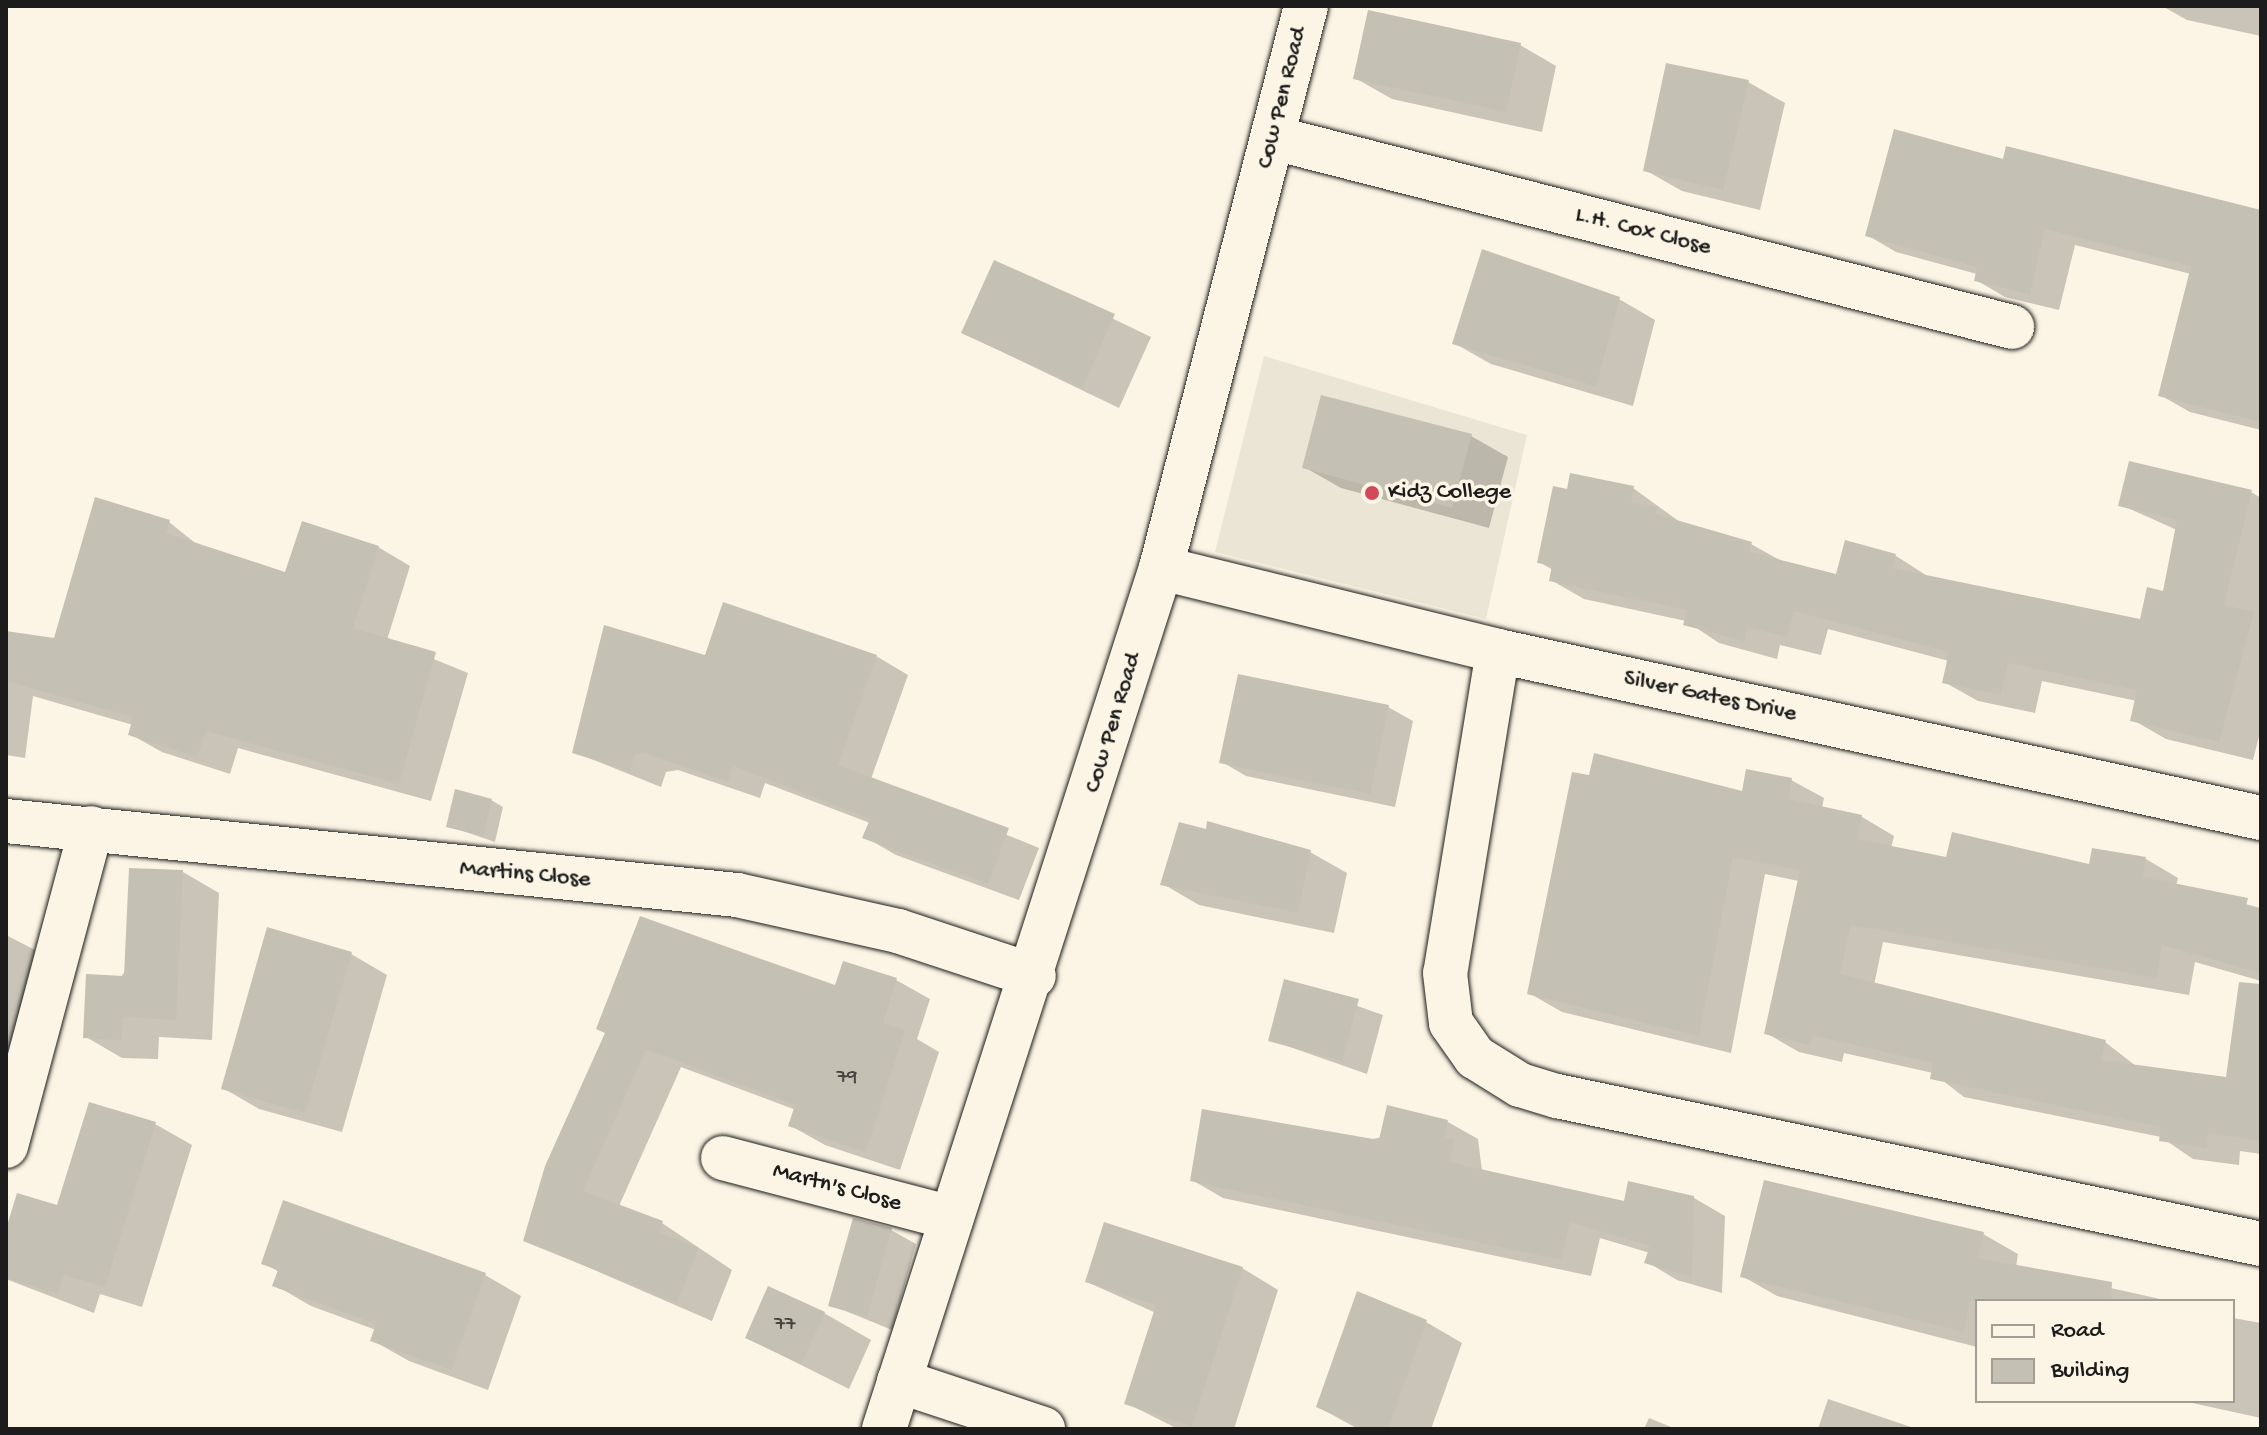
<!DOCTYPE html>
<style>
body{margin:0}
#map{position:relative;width:2267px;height:1435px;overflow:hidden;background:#fcf5e5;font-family:"Gochi Hand",sans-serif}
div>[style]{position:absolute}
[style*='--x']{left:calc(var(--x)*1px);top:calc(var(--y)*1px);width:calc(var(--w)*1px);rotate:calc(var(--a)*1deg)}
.built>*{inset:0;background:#ebe5d6}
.shadow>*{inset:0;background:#0003}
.building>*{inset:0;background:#c4c0b3}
.roads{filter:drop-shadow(0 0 2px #1c1c1c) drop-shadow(0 0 2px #1c1c1c)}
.minor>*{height:44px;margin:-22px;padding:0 22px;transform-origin:22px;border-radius:22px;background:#fcf5e5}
.secondary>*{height:44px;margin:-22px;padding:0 22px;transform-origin:22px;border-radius:22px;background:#fcf5e5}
.dots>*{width:22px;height:22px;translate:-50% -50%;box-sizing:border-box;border:4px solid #fcf5e5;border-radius:50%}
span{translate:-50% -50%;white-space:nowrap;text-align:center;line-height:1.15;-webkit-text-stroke:7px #fcf5e5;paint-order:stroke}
.number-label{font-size:20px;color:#464542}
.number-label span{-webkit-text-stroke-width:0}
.street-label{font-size:24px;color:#1c1c1c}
.poi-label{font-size:24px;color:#1c1c1c}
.left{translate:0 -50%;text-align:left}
.frame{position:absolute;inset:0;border:8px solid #1c1c1c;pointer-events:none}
.legend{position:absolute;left:1975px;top:1299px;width:260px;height:104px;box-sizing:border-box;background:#fcf5e5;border:2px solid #a29e95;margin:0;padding:10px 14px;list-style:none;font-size:24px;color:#1c1c1c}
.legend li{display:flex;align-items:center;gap:16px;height:40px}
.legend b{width:40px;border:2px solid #a29e95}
</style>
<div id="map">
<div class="built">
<i style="clip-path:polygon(1264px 356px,1527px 435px,1486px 619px,1215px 552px)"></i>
</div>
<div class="shadow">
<i style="clip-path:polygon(2162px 6px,2261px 6px,2261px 36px,2187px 20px)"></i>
<i style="clip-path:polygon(1520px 45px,1556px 66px,1542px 132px,1392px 99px,1355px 78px)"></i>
<i style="clip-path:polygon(1668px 65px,1748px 82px,1785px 103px,1760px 210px,1682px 191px,1645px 170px)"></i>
<i style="clip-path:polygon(2004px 161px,2261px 212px,2261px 430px,2190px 412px,2160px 395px,2191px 274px,2075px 245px,2059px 310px,2005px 297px,1976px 280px,1977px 274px,1896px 252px,1867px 235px)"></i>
<i style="clip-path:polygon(995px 262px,1151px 337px,1119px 408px,963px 333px)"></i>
<i style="clip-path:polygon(1619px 299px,1655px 320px,1633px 406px,1491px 364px,1454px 343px)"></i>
<i style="clip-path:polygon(1471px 436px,1508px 457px,1489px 528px,1341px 488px,1304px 467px)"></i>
<i style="clip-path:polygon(1633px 488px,1684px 525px,1751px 544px,1785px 563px,1837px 577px,1846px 543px,1896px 556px,1929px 577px,2141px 622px,2164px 593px,2177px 530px,2121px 505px,2251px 492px,2261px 498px,2261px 728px,2253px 760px,2166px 739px,2133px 720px,2137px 701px,2042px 681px,2035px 713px,1978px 701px,1944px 682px,1949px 661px,1828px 629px,1821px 655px,1780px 645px,1777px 659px,1719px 643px,1686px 621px,1584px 599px,1551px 580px,1553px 570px,1539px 562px,1568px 492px)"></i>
<i style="clip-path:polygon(169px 522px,199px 546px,286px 574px,378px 547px,410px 566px,387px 640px,468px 673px,431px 801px,238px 748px,230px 774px,162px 752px,130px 734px,133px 725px,33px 696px,25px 758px,6px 755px,6px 633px,56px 640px)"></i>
<i style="clip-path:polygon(876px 656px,908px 675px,871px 779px,1039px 848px,1019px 900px,896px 855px,865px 837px,870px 823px,765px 783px,760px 798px,678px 770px,666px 772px,661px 787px,574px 752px,707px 658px)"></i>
<i style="clip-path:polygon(1388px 707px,1413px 721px,1395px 807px,1246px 776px,1222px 762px)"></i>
<i style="clip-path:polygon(1791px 780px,1824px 798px,1822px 808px,1862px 817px,1894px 836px,1891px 848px,1948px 860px,2091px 867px,2146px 859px,2178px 878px,2176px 886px,2261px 908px,2261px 981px,2195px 962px,2189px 995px,1883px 942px,1874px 985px,2105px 1042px,2136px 1066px,2228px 1079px,2261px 1042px,2261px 1154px,2240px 1151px,2239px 1165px,2193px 1159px,2161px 1137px,1964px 1097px,1933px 1073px,1844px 1053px,1842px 1062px,1799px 1052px,1766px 1033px,1799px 881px,1765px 874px,1731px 1053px,1562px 1012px,1529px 993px,1743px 794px)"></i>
<i style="clip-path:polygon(491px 800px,503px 807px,495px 842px,448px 826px)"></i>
<i style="clip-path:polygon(1310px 852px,1347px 873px,1334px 933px,1199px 905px,1163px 884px)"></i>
<i style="clip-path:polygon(183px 872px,219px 893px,212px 1040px,159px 1037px,158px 1059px,122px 1058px,86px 1037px)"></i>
<i style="clip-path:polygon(6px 935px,62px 964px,23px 1055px,6px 1054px)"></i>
<i style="clip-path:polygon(351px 954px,387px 975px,342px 1132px,259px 1109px,223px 1088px)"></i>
<i style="clip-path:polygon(896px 980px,930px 999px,917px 1039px,939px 1052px,900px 1170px,825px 1145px,791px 1126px,796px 1110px,681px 1067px,619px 1206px,662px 1223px,732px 1270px,712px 1321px,525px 1240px,607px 1033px)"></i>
<i style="clip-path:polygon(1286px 981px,1383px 1015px,1367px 1074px,1270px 1040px)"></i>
<i style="clip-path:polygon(1448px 1122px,1478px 1139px,1482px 1171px,1625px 1204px,1694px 1198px,1725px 1216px,1722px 1293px,1677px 1280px,1647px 1262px,1650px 1253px,1600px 1238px,1591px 1276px,1223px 1198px,1192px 1180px)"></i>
<i style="clip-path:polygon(155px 1124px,192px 1145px,142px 1307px,100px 1294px,94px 1313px,6px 1279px,6px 1236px,59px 1208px)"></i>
<i style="clip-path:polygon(891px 1230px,916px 1244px,892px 1330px,831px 1305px)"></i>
<i style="clip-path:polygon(1983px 1234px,2018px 1254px,2016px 1267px,2169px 1301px,1977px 1301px,1977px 1347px,1777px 1296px,1742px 1276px)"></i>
<i style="clip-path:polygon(264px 1263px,485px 1275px,521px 1296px,488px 1390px,409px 1361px,372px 1340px,376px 1330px,311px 1306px,275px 1285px,279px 1272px)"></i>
<i style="clip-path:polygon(1242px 1268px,1278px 1290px,1234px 1429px,1178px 1429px,1126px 1403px,1156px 1313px,1087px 1282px)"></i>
<i style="clip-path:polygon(824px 1313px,871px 1340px,849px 1389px,747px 1338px)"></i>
<i style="clip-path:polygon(2233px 1318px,2261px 1323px,2261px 1418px,2183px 1401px,2233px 1401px)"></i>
<i style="clip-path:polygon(1426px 1322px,1462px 1343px,1431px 1429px,1358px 1429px,1318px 1407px)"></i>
<i style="clip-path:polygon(1828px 1399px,1917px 1429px,1818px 1429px)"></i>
<i style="clip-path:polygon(1649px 1418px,1676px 1429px,1644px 1429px)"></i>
</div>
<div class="building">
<i style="clip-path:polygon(1368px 10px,1521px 43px,1506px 112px,1353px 79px)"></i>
<i style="clip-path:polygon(1666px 63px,1749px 80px,1723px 190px,1643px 171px)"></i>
<i style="clip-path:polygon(1894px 129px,2003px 159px,2006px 146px,2261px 210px,2261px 422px,2158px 396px,2191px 266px,2045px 229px,2030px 294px,1974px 281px,1977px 267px,1865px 236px)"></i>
<i style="clip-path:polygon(1482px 249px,1620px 297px,1596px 386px,1452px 344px)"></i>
<i style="clip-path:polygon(994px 260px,1115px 314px,1082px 388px,961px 333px)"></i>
<i style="clip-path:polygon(1321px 395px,1472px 434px,1452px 508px,1302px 468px)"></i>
<i style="clip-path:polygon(2129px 461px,2252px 490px,2224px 605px,2254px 612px,2219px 742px,2130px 721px,2137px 690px,2008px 663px,2001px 695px,1942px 683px,1949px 652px,1794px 611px,1787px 637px,1747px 627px,1744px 641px,1683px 625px,1687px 610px,1549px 581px,1552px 565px,1537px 563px,1553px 486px,1567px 489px,1570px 473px,1634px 486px,1631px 502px,1657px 507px,1656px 514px,1752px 542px,1749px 552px,1836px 574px,1845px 540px,1896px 554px,1892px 568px,2140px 619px,2147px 587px,2163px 591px,2177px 520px,2118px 506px)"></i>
<i style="clip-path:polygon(95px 497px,170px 520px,166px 533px,285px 572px,302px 521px,379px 546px,353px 628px,436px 652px,399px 784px,206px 731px,197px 757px,128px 735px,133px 717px,6px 681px,6px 631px,54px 638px)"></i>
<i style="clip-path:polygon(723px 602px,877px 655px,838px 765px,1009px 828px,988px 884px,862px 838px,870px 819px,733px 766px,728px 782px,645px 753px,635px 754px,630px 771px,572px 753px,604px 625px,705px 655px)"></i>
<i style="clip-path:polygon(1238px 674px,1389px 705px,1370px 794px,1219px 763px)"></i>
<i style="clip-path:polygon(1594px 753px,1742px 791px,1746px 769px,1792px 778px,1788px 799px,1862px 815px,1857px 839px,1946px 857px,1952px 832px,2089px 864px,2092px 848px,2146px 857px,2143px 877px,2248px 898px,2246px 906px,2261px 910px,2261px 973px,2162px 945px,2157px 978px,1851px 925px,1840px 974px,2106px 1040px,2101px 1060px,2226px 1077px,2239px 982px,2261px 984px,2261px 1141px,2208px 1133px,2207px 1148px,2159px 1141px,2161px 1127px,1930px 1079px,1933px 1063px,1812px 1035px,1810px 1045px,1764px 1034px,1800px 870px,1733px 857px,1699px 1036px,1527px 994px,1572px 772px,1589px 775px)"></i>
<i style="clip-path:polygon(455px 789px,492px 799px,483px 836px,446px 827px)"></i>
<i style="clip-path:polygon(1207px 821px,1311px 850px,1298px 913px,1160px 885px,1179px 822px,1206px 829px)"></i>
<i style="clip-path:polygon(129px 868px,183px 870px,176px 1020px,123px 1017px,121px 1040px,83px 1038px,86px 974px,124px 976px)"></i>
<i style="clip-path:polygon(640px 916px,835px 985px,843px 961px,897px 978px,883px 1023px,905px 1030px,866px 1152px,788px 1126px,795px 1105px,646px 1049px,583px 1191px,663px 1221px,659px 1233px,699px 1248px,677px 1303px,523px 1241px,545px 1166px,605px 1033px,596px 1029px)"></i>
<i style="clip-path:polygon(267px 927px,352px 952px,305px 1113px,221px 1089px)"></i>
<i style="clip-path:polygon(1284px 979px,1359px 999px,1342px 1061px,1268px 1041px)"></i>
<i style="clip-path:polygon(89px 1102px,156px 1122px,105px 1287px,63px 1275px,58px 1294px,6px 1278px,6px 1229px,17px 1193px,57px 1205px)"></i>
<i style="clip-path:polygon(1387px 1105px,1448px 1120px,1444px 1137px,1455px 1139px,1449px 1162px,1624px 1201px,1628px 1181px,1694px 1196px,1692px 1277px,1644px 1263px,1650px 1246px,1570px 1222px,1561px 1260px,1190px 1181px,1202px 1109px,1379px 1140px)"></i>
<i style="clip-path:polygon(1764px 1180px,1984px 1232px,1978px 1258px,2112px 1282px,2111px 1301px,1970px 1301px,1964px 1332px,1740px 1277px)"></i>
<i style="clip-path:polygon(283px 1200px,486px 1273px,451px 1370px,370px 1341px,376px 1324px,272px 1286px,278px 1270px,261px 1264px)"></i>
<i style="clip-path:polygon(853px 1218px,892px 1228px,867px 1317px,828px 1306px)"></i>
<i style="clip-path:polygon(1104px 1222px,1243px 1267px,1192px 1426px,1124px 1404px,1156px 1305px,1085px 1282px)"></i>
<i style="clip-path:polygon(768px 1286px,825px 1312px,801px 1364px,745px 1338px)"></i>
<i style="clip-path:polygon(1357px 1291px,1427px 1320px,1388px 1429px,1365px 1429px,1316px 1407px)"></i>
</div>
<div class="roads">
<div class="minor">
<i style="--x:1274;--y:138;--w:762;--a:14.36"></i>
<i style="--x:1161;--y:568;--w:347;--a:13.8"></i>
<i style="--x:1498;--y:651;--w:781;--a:12.35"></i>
<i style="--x:1498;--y:651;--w:326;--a:99.3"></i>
<i style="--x:1445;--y:973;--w:50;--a:83.2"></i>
<i style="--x:1451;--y:1023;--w:42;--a:54.8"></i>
<i style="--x:1475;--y:1057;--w:53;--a:31.9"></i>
<i style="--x:1520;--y:1085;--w:39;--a:17"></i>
<i style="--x:1557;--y:1096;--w:719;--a:11.87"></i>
<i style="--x:6;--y:821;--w:735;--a:5.78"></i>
<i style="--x:737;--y:895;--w:165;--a:12.6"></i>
<i style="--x:898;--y:931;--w:143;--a:18.3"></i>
<i style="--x:6;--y:1146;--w:329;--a:-75"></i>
<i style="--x:723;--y:1158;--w:236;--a:14.7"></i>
<i style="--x:899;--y:1381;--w:152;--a:18.4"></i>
</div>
<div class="secondary">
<i style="--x:884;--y:1429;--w:904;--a:-72.17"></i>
<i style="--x:1161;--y:568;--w:580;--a:-75.53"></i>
</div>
</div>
<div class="dots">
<i style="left:1372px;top:493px;background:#d1495b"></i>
</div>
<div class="number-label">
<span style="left:847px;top:1078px">79</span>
<span style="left:785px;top:1325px">77</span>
</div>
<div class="street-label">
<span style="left:1283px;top:98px;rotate:-76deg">Cow Pen Road</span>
<span style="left:1643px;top:232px;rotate:14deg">L.H. Cox Close</span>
<span style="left:1710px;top:697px;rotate:12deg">Silver Gates Drive</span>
<span style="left:1114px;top:723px;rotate:-73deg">Cow Pen Road</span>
<span style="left:525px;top:875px;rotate:5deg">Martins Close</span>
<span style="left:837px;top:1188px;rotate:15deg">Martn's Close</span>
</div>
<div class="poi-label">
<span class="left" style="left:1388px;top:493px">Kidz College</span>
</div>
<div class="frame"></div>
<ul class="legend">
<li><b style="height:10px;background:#fcf5e5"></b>Road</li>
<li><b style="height:22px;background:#c4c0b3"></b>Building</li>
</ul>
</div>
